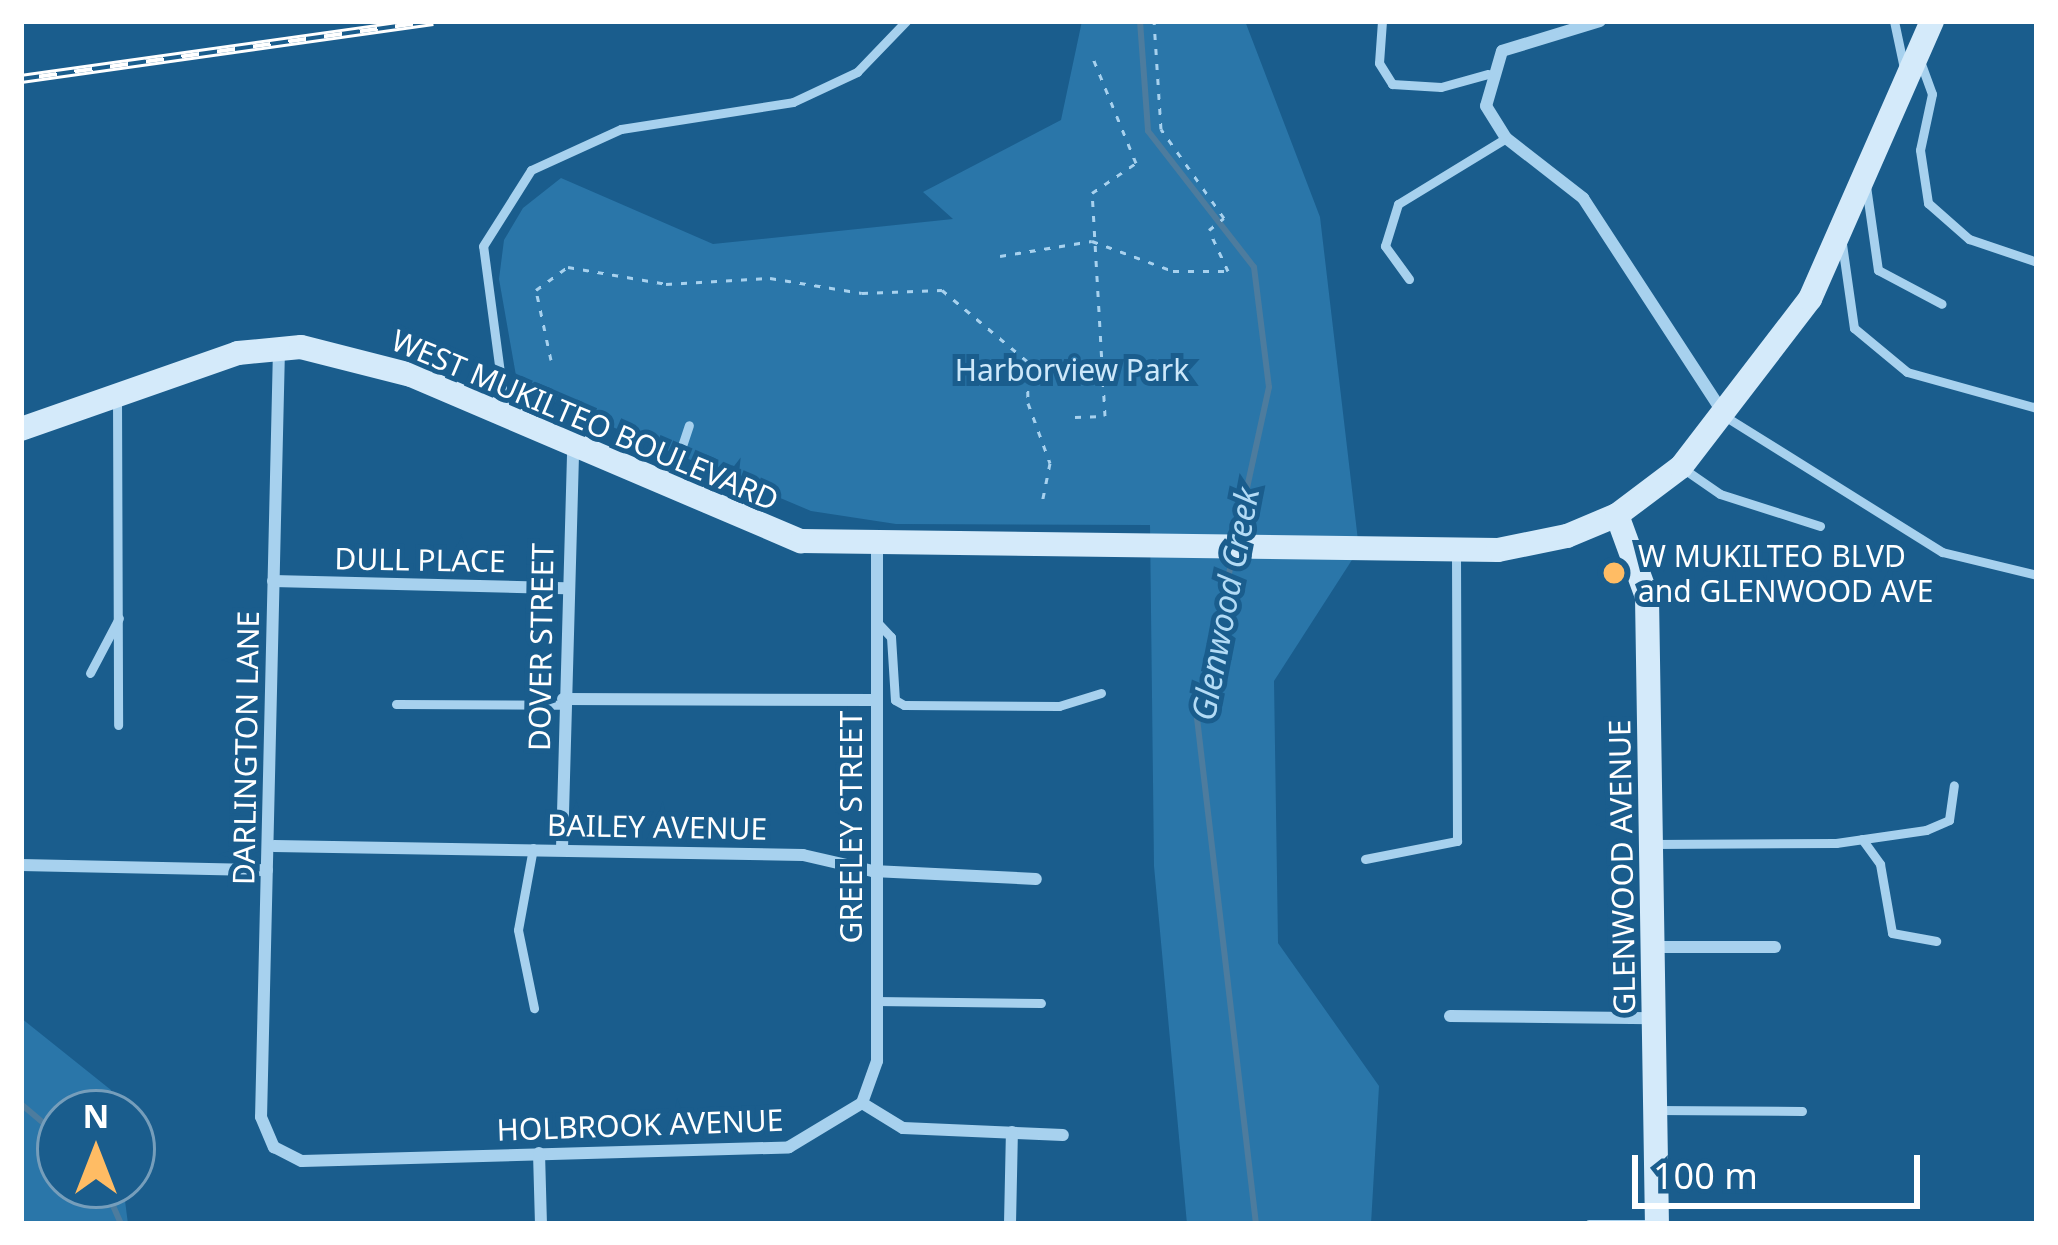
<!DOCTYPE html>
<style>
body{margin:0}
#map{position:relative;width:2058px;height:1245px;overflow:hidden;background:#1a5d8d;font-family:"Noto Sans",sans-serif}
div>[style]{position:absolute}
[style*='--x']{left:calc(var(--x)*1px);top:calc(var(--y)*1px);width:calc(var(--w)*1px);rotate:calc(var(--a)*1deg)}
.green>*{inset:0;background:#2a76a9}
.stream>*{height:6px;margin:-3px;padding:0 3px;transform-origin:3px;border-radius:3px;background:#4d7c9e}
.path>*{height:3px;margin-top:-1.5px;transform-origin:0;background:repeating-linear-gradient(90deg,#a7d1ee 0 6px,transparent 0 15px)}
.lane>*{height:9px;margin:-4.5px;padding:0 4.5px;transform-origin:4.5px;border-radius:4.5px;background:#a7d1ee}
.street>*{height:12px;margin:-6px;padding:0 6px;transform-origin:6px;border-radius:6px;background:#a7d1ee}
.secondary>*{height:24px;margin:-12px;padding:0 12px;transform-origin:12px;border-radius:12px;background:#d4eafa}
.rail>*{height:10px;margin-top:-5px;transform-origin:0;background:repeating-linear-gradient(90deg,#1a5d8d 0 18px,#fff 0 36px);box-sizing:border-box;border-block:3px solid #fff}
.dots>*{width:33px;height:33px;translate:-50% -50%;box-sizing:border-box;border:6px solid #1a5d8d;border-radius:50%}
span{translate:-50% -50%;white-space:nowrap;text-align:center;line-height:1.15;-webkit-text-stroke:10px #1a5d8d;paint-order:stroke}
.park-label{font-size:30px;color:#cde8fa}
.street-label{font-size:30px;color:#fff}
.poi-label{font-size:30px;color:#fff}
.left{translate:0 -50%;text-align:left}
.water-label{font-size:33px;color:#b3dbf5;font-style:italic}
.frame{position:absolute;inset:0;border:24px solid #fff;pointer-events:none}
.north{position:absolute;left:36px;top:1089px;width:120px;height:120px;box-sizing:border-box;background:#1a5d8d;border:3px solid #769ebb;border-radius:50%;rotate:0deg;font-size:33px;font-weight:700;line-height:48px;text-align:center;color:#fff}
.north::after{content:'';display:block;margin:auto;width:42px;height:54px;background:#ffbc64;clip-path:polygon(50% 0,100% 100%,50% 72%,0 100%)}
.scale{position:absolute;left:1632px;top:1155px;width:288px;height:54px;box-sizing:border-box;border:6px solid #fff;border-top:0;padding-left:15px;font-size:36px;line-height:42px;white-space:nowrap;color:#fff;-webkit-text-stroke:9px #1a5d8d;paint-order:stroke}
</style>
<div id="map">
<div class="green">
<i style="clip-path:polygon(1082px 21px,1245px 21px,1320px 217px,1359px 549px,1274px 681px,1278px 943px,1379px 1086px,1371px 1224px,1187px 1224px,1154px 866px,1150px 525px,896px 524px,811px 511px,518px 387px,499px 279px,504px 240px,523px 208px,561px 178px,713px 244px,953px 219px,923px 192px,1061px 120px)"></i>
<i style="clip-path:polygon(21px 1018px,111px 1090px,114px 1113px,60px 1113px,60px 1185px,123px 1185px,128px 1224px,21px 1224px)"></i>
</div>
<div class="stream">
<i style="--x:1140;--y:21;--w:110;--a:85.8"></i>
<i style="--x:1148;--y:131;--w:172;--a:52.1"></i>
<i style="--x:1254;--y:267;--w:121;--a:82.9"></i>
<i style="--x:1269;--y:387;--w:155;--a:102.3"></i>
<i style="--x:1234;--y:551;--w:171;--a:102.5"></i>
<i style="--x:1197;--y:718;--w:509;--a:83.35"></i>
<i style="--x:21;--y:1104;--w:51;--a:40.2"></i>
<i style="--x:104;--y:1185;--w:43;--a:66.4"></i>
</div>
<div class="path">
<i style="--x:1000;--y:256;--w:93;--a:-9.3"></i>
<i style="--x:1092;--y:241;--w:86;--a:20.3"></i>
<i style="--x:1173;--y:271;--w:55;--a:0"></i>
<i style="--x:1228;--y:271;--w:45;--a:-114.9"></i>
<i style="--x:1209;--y:230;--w:19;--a:-39"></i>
<i style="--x:1224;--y:218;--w:109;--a:-125.3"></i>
<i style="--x:1161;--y:129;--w:108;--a:-93.7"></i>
<i style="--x:551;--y:360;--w:72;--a:-102.1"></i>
<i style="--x:536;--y:290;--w:39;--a:-36"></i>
<i style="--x:568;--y:267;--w:99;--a:9.8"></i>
<i style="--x:666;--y:284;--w:104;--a:-3.3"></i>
<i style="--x:770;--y:278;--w:93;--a:9.3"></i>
<i style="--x:862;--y:293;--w:80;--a:-2.1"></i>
<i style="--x:942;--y:290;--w:111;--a:39.9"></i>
<i style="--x:1027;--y:361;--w:42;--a:88.6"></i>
<i style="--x:1028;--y:403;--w:64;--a:69.9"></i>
<i style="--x:1050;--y:463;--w:41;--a:101.3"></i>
<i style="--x:1075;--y:417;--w:30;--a:-2"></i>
<i style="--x:1105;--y:416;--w:223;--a:-93.3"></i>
<i style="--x:1092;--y:193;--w:53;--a:-34.3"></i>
<i style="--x:1136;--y:163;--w:113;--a:-112.3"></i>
</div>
<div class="lane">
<i style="--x:1382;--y:21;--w:42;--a:94.1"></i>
<i style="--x:1379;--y:63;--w:25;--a:58"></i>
<i style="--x:1392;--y:84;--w:49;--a:3.5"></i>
<i style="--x:1441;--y:87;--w:49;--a:-15.5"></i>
<i style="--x:1894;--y:21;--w:48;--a:78"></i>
<i style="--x:1920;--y:61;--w:35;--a:70"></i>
<i style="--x:1932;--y:94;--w:57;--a:102.1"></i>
<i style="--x:1920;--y:150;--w:54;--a:81.4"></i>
<i style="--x:1928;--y:203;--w:55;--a:41.3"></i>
<i style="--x:1969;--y:239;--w:72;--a:18.7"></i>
<i style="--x:1866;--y:186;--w:85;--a:81.9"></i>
<i style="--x:1878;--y:270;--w:72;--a:28"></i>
<i style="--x:1842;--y:244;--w:85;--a:81.9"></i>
<i style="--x:1854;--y:328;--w:69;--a:39.7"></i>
<i style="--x:1907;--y:372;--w:135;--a:15.5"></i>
<i style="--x:1409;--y:279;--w:41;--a:-126"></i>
<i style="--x:1385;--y:246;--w:44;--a:-72.8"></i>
<i style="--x:1398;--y:204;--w:127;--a:-31.4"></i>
<i style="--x:117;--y:397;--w:328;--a:89.8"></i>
<i style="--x:505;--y:410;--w:165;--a:-97.6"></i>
<i style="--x:483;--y:246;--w:90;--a:-57.7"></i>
<i style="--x:531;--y:170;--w:99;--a:-24.5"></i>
<i style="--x:621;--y:129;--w:174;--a:-8.9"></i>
<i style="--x:793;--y:102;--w:71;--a:-25.1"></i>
<i style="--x:857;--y:72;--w:71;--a:-46.1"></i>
<i style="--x:1726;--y:417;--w:255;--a:32"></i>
<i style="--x:1942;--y:552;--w:98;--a:13.6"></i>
<i style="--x:1681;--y:467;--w:47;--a:34.7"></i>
<i style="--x:1720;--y:494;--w:105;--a:17.7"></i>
<i style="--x:669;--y:485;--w:63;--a:-71.6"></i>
<i style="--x:876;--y:621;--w:22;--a:47"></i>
<i style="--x:891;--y:637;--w:63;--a:86.4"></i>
<i style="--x:895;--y:700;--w:10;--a:29"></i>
<i style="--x:904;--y:705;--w:155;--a:0.4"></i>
<i style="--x:1059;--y:706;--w:44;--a:-17.2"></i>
<i style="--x:90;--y:673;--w:62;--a:-62.2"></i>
<i style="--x:396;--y:704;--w:167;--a:0.3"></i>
<i style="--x:1862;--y:839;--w:31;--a:54"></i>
<i style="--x:1880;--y:864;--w:70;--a:80.1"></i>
<i style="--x:1892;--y:933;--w:45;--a:10.3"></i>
<i style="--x:1653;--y:844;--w:183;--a:-0.3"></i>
<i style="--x:1836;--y:843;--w:91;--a:-8.2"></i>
<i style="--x:1926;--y:830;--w:25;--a:-23"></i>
<i style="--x:1949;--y:820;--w:35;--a:-82"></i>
<i style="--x:533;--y:848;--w:83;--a:100.4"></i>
<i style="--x:518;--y:930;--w:80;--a:78.4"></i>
<i style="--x:1365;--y:859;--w:94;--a:-11.1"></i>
<i style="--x:1457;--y:841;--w:291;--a:-90.2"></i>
<i style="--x:875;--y:1001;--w:166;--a:0.7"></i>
<i style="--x:1655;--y:1110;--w:147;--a:0.4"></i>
<i style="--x:1589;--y:1224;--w:67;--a:0"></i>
</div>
<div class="street">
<i style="--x:1600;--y:21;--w:102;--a:163"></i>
<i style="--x:1502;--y:51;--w:57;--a:106.2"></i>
<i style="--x:1486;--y:106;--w:38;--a:58"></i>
<i style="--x:1506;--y:138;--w:98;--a:37.9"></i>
<i style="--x:1583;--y:198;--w:258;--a:56.9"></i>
<i style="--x:279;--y:349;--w:768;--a:91.34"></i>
<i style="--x:261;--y:1117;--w:33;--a:67"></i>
<i style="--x:274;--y:1147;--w:31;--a:27"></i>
<i style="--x:302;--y:1161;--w:487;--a:-1.6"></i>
<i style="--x:789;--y:1147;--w:85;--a:-31.1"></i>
<i style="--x:862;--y:1103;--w:48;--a:31.4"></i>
<i style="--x:903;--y:1128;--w:160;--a:2.5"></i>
<i style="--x:273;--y:581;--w:292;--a:1.4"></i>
<i style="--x:563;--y:699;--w:312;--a:0.2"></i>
<i style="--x:274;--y:846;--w:529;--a:0.97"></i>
<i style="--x:803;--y:855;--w:72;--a:12.9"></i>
<i style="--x:873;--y:871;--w:163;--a:2.8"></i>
<i style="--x:562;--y:849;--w:402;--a:-88.4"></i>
<i style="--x:21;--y:865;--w:246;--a:1.2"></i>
<i style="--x:1652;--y:947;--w:123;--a:0"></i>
<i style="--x:1450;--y:1016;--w:203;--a:0.6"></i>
<i style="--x:862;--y:1103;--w:45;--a:-70.3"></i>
<i style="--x:877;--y:1061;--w:512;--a:-90"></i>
<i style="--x:539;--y:1153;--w:71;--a:88.4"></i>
<i style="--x:1010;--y:1224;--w:92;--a:-88.8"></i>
</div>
<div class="secondary">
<i style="--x:21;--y:429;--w:230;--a:-19.3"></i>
<i style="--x:238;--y:353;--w:63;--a:-5.4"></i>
<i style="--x:301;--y:347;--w:114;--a:14.3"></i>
<i style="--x:411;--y:375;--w:424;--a:23.1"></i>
<i style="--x:801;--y:541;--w:697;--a:0.74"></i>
<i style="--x:1498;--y:550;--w:70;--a:-11.5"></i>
<i style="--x:1567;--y:536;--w:54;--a:-22.8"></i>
<i style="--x:1617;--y:515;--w:80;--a:-36.9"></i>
<i style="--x:1681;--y:467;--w:212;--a:-52.5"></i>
<i style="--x:1810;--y:299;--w:304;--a:-66.3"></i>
<i style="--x:1617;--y:515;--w:87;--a:69.9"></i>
<i style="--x:1647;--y:597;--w:627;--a:89.09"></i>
</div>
<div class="rail">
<i style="--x:21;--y:79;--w:416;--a:-8"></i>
</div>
<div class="dots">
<i style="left:1614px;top:573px;background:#ffbc64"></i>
</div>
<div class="park-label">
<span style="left:1072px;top:370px">Harborview Park</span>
</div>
<div class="street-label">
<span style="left:585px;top:420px;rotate:23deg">WEST MUKILTEO BOULEVARD</span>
<span style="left:420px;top:560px;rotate:1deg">DULL PLACE</span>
<span style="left:541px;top:647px;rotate:-89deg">DOVER STREET</span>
<span style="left:246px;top:748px;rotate:-89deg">DARLINGTON LANE</span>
<span style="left:657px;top:827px;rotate:1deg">BAILEY AVENUE</span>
<span style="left:851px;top:827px;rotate:-90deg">GREELEY STREET</span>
<span style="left:1622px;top:867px;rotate:-91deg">GLENWOOD AVENUE</span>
<span style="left:640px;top:1125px;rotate:-2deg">HOLBROOK AVENUE</span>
</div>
<div class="poi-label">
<span class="left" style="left:1638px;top:573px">W MUKILTEO BLVD<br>and GLENWOOD AVE</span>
</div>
<div class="water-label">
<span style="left:1225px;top:604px;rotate:-79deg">Glenwood Creek</span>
</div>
<div class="frame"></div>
<div class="north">N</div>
<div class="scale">100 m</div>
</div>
